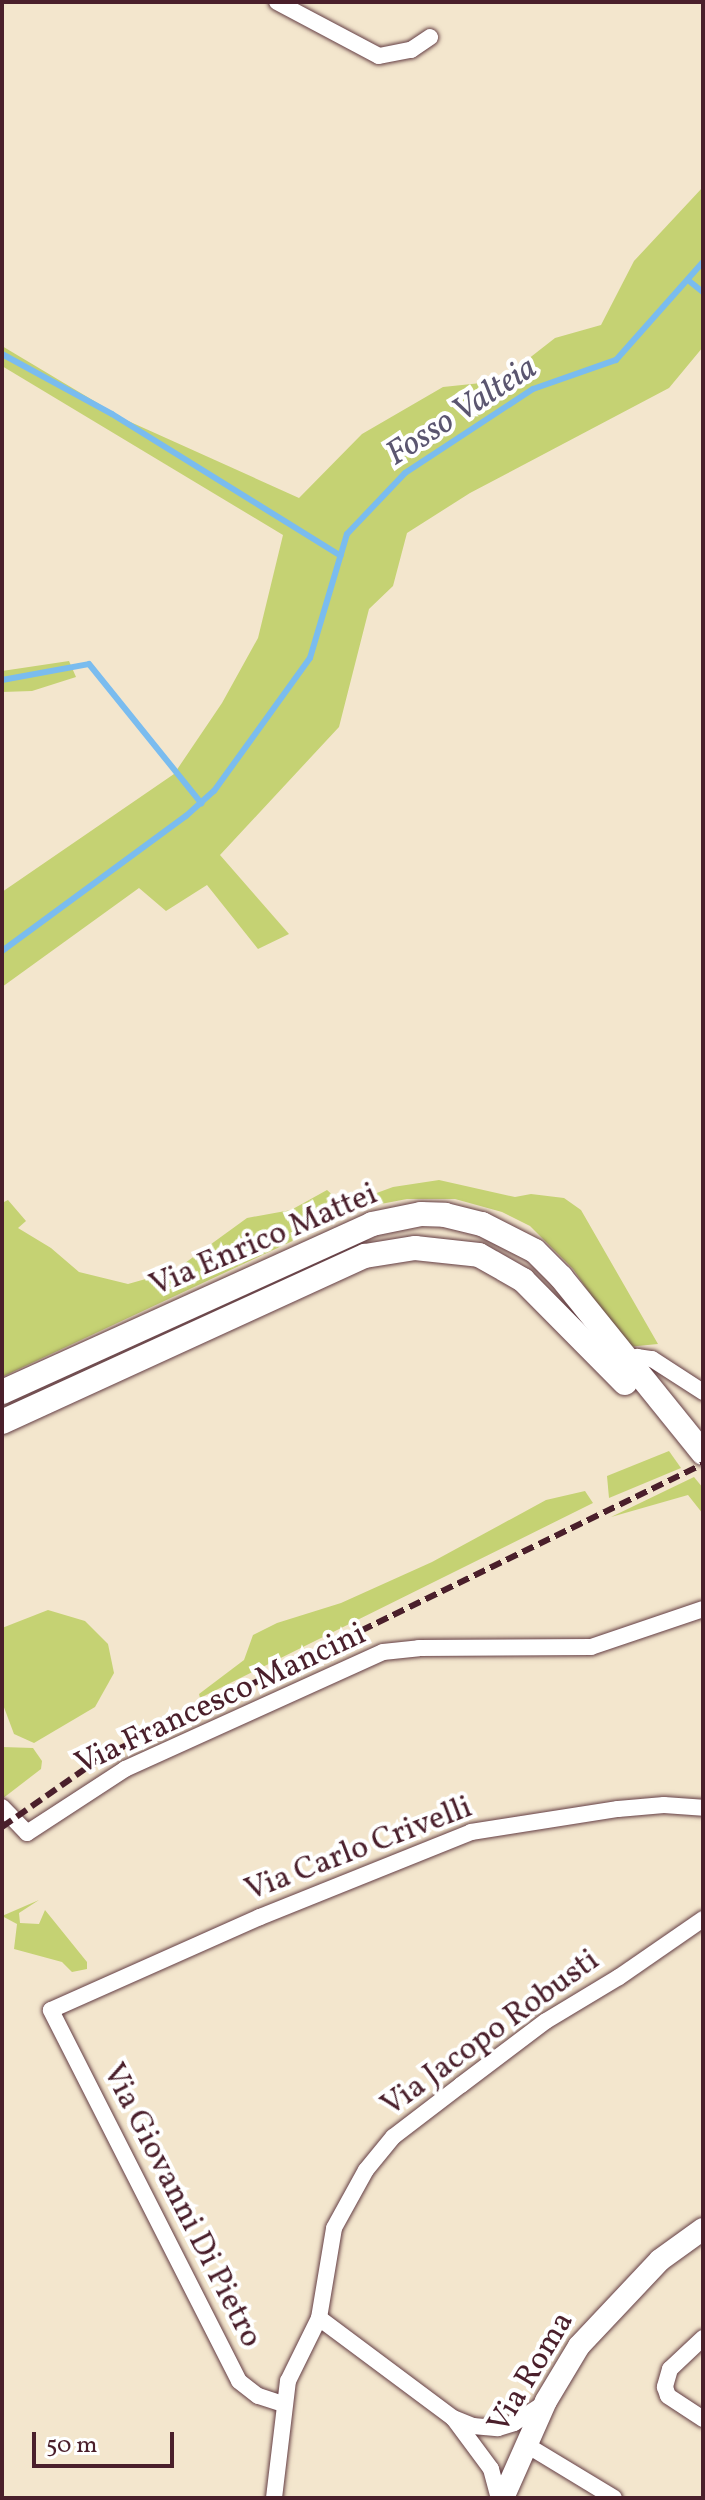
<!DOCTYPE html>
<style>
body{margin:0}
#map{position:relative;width:705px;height:2500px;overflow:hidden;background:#f3e6cd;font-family:Vollkorn,serif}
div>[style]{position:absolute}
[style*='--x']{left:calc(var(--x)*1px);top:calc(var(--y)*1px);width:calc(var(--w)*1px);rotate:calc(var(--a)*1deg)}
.green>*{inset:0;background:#c5d273}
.stream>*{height:6px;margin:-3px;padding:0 3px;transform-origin:3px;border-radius:3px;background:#7abcef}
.roads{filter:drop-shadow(0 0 2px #633d43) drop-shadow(0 0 2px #633d43)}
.street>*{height:16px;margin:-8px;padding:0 8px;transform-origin:8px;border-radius:8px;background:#fff}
.secondary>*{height:22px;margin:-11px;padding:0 11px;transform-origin:11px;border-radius:11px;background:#fff}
.primary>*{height:24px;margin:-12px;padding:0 12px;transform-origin:12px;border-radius:12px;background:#fff}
.rail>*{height:6px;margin-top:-3px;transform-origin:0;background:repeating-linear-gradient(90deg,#4a1f2b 0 12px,transparent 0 18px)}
span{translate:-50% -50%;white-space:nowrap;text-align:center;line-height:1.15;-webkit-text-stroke:8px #fff;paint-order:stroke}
.street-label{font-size:32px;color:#4a1f2b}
.water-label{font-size:34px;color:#5b5670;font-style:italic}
.frame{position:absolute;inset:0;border:4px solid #4a1f2b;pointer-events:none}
.scale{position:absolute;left:32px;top:2432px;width:142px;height:36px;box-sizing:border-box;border:4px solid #4a1f2b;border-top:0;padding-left:10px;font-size:24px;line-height:28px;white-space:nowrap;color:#4a1f2b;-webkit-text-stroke:6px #fff;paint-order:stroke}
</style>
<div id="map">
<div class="green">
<i style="clip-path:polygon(703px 187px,703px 347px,669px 388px,470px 493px,407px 533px,393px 586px,369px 609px,339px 727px,220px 855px,289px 934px,258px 949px,207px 885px,166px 911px,139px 888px,2px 987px,2px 892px,174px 774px,222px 703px,258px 638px,283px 535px,2px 366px,2px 346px,126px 420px,299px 498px,362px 434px,443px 387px,500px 381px,555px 338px,601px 325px,634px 261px)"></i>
<i style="clip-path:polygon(69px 661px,76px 677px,32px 691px,2px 692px,2px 671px)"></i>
<i style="clip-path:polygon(439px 1180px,515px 1197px,531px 1194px,564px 1198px,581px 1210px,658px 1344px,627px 1347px,573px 1269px,530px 1226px,502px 1212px,455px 1199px,407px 1199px,365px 1207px,2px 1377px,2px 1203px,8px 1200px,26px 1221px,18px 1228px,51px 1248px,79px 1272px,128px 1284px,174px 1271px,247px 1218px,291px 1210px,327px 1190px,344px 1205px,393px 1187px)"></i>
<i style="clip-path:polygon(669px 1451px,681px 1468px,609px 1498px,607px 1476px)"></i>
<i style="clip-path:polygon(694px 1477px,703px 1488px,703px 1514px,688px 1495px,611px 1517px)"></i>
<i style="clip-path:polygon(585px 1491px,593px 1503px,200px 1698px,199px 1694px,244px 1660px,253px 1635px,277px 1623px,341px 1603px,432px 1562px,546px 1500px)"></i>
<i style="clip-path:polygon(48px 1610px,85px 1621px,108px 1644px,114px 1673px,95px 1707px,34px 1743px,14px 1734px,2px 1702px,2px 1628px)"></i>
<i style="clip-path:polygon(2px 1747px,33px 1748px,42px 1761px,41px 1769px,2px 1799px)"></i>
<i style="clip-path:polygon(39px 1900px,19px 1913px,20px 1923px,39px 1924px,45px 1910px,87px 1962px,87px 1969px,72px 1972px,62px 1962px,14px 1949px,17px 1924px,2px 1916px)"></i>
</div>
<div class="stream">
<i style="--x:688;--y:280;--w:19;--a:39"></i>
<i style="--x:2;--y:354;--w:125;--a:28.6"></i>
<i style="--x:112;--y:414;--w:269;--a:31.8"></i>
<i style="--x:2;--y:680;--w:88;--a:-10.4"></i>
<i style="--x:89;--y:664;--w:179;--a:51.1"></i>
<i style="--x:2;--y:951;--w:228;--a:-36.3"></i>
<i style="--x:186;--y:816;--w:38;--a:-42"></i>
<i style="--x:214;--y:791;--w:164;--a:-54.2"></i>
<i style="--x:310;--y:658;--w:129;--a:-73.4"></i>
<i style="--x:347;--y:534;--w:84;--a:-46.4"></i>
<i style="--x:405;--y:473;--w:153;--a:-33.3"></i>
<i style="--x:533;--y:389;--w:88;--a:-19.3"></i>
<i style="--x:616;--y:360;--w:131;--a:-48.4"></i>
</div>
<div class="roads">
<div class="street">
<i style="--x:277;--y:2;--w:115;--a:27.9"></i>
<i style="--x:379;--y:56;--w:33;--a:-11"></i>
<i style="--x:411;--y:50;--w:23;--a:-34"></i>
<i style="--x:627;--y:1361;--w:11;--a:-22"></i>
<i style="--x:637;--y:1357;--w:15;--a:8"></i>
<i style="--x:652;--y:1359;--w:61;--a:32.9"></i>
<i style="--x:2;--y:1807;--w:36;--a:46"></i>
<i style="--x:27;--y:1833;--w:117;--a:-33.1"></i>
<i style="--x:125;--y:1769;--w:283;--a:-24.4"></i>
<i style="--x:383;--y:1652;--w:36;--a:-6"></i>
<i style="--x:419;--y:1648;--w:172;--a:-0.3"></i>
<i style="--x:591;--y:1647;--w:118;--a:-18.7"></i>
<i style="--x:319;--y:2318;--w:167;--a:36.7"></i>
<i style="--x:453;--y:2418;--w:22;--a:22"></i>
<i style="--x:473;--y:2426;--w:25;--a:5"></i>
<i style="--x:498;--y:2428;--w:17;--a:-17"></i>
<i style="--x:514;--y:2423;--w:35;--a:-33"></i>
<i style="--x:703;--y:2338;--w:45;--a:136.8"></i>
<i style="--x:670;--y:2369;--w:19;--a:106"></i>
<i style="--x:665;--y:2387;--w:9;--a:72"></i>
<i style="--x:668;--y:2396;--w:42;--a:33.3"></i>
<i style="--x:283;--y:2404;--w:26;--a:-162"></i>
<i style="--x:258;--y:2396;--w:24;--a:-142"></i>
<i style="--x:239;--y:2381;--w:416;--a:-116.9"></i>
<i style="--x:51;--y:2010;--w:229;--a:-24"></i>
<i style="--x:260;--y:1917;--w:227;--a:-21.9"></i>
<i style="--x:471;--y:1832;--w:149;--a:-8.9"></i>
<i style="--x:618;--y:1809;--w:46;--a:-5"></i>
<i style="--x:664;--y:1805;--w:39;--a:4"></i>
<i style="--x:454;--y:2419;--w:62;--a:53.5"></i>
<i style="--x:491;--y:2469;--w:30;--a:75"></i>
<i style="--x:525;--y:2444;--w:104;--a:31.2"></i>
<i style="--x:274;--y:2498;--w:118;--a:-83.2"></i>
<i style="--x:288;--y:2381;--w:70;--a:-63.8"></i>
<i style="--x:319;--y:2318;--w:91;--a:-80.5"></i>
<i style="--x:334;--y:2228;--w:66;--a:-61.1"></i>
<i style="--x:366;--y:2170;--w:43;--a:-50.7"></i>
<i style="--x:393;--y:2137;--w:86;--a:-37.4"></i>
<i style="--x:461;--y:2085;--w:106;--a:-37"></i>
<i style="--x:546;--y:2021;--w:85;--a:-31.1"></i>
<i style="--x:619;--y:1977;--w:102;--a:-34.6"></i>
</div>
<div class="secondary">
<i style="--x:503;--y:2498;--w:106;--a:-66.1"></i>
<i style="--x:546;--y:2401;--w:64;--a:-59"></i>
<i style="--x:579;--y:2346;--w:118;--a:-46.7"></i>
<i style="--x:660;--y:2260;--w:53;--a:-35.8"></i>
</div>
<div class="primary">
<i style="--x:2;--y:1392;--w:406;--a:-24.4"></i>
<i style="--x:372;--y:1224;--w:50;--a:-11.5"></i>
<i style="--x:421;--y:1214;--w:24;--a:2"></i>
<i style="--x:445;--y:1215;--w:38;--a:14"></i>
<i style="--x:482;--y:1224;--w:59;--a:27"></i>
<i style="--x:535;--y:1251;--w:37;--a:45"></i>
<i style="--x:561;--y:1277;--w:226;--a:51.1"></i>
<i style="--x:2;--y:1422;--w:399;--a:-24.6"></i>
<i style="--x:365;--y:1256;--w:51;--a:-9.1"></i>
<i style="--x:415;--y:1248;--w:64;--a:6.2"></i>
<i style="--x:479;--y:1255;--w:51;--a:29.6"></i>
<i style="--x:523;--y:1280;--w:145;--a:45.3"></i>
</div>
</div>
<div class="rail">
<i style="--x:2;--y:1827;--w:122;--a:-35"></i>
<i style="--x:102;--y:1757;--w:669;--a:-25.99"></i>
</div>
<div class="street-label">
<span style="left:264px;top:1241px;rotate:-23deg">Via Enrico Mattei</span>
<span style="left:221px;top:1700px;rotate:-25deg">Via Francesco Mancini</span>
<span style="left:359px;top:1850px;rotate:-21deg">Via Carlo Crivelli</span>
<span style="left:491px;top:2034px;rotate:-36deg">Via Jacopo Robusti</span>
<span style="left:181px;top:2206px;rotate:63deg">Via Giovanni Di Pietro</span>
<span style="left:532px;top:2373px;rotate:-59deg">Via Roma</span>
</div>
<div class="water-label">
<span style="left:462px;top:412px;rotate:-33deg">Fosso Valteia</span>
</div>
<div class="frame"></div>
<div class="scale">50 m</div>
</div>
